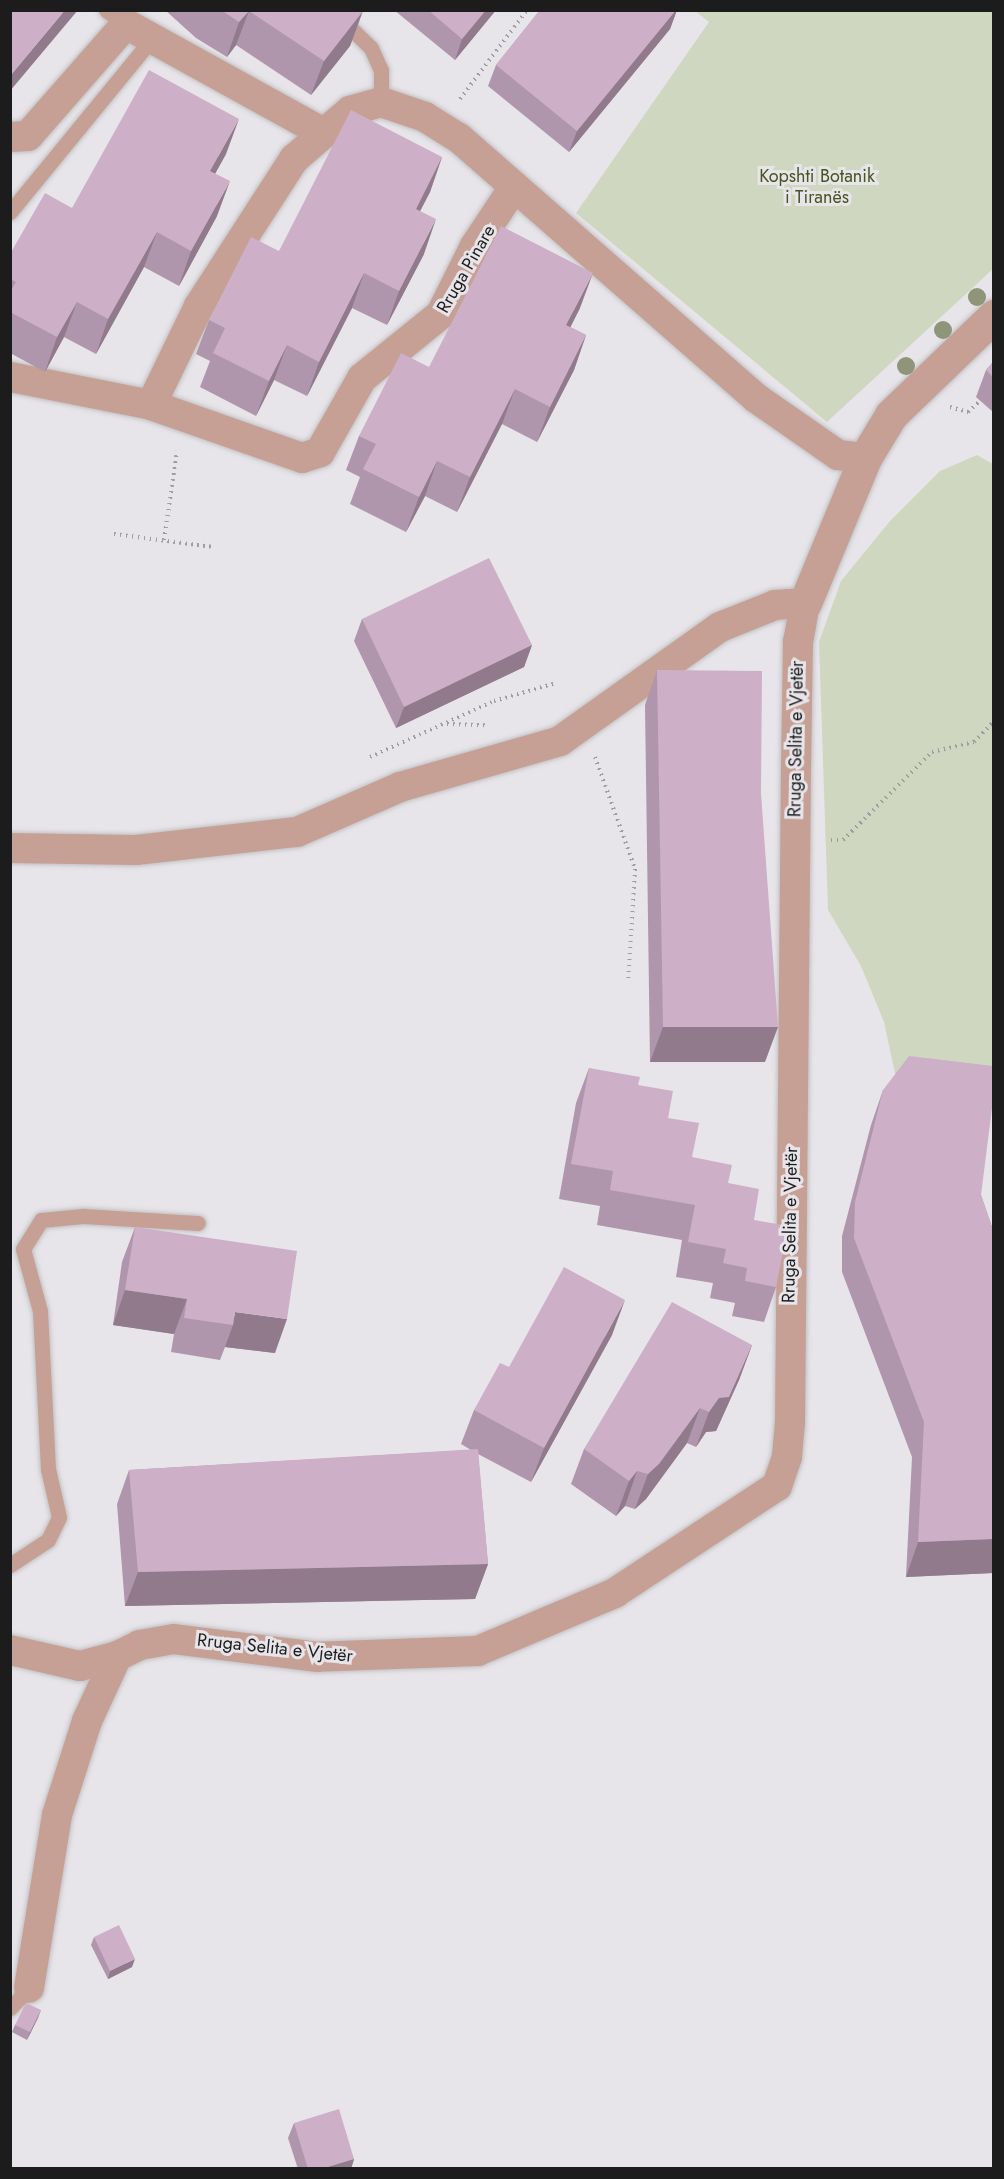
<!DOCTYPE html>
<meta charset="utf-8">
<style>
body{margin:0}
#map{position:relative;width:1004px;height:2179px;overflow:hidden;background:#e7e5e9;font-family:Jost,sans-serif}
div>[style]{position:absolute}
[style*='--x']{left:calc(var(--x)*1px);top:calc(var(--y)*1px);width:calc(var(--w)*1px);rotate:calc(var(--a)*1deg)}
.green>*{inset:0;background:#d0d7c1}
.path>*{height:4px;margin-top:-2px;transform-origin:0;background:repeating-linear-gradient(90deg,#9e9da0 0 1.5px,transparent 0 6px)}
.roads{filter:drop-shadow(0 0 2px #c2c1c4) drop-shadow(0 0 2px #c2c1c4)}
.service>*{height:15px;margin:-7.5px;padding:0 7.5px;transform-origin:7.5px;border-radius:7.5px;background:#c7a095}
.minor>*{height:30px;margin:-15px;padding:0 15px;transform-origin:15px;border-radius:15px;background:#c7a095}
.tertiary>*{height:33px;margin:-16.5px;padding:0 16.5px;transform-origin:16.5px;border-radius:16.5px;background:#c7a095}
.trees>*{width:18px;height:18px;margin:-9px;border-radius:50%;background:#8e9579}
.wall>*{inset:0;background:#b096ac}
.shaded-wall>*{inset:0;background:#907a8c}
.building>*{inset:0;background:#cdafc8}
span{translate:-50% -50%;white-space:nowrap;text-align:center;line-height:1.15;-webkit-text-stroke:6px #e7e5e9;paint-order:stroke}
.park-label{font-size:18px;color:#46541d}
.street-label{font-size:18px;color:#1c1c1d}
.frame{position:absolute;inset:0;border:12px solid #1c1c1d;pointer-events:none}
</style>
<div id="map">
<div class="green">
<i style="clip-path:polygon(695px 11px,993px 11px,993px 269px,827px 422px,576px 213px,709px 22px)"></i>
<i style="clip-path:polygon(977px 455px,993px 464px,994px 1074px,896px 1078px,884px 1022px,861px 966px,828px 910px,819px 642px,841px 581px,890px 521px,940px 471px)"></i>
</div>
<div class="path">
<i style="--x:460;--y:99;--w:111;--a:-53"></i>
<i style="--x:950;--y:407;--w:19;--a:16"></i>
<i style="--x:968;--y:412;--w:16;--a:-43"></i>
<i style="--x:114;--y:534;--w:100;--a:7.5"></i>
<i style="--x:164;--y:540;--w:90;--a:-81.7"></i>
<i style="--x:447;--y:724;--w:38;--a:2"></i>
<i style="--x:370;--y:757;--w:136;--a:-24.3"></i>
<i style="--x:494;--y:701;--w:65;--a:-16.2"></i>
<i style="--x:595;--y:757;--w:119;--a:70.3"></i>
<i style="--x:635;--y:869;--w:113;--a:93.5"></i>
<i style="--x:831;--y:840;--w:12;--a:0"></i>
<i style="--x:843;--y:840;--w:125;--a:-44.7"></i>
<i style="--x:932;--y:752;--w:43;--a:-13.4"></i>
<i style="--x:974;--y:742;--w:29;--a:-46"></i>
</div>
<div class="roads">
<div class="service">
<i style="--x:106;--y:10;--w:24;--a:35"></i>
<i style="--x:332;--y:10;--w:54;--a:44.3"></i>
<i style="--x:371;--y:48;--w:24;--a:66"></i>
<i style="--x:381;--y:70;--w:32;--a:90"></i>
<i style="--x:10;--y:212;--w:222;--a:-50.7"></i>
<i style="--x:10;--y:1565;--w:45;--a:-33.3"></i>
<i style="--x:48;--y:1540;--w:25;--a:-64"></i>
<i style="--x:59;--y:1517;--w:49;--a:-102.9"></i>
<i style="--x:48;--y:1469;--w:158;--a:-92.9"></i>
<i style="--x:40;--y:1311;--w:64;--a:-105.3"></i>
<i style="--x:23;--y:1249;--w:34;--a:-58"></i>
<i style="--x:41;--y:1220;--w:42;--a:-5.4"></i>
<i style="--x:83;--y:1216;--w:115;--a:3.5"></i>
<i style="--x:10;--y:2008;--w:28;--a:-46"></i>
</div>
<div class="minor">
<i style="--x:10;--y:137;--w:18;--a:-3"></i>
<i style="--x:28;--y:136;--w:149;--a:-48.8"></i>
<i style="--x:126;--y:24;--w:224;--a:28.9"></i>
<i style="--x:10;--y:377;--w:144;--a:11.2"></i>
<i style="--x:151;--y:405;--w:160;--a:19.3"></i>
<i style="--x:302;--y:458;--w:19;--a:-18"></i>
<i style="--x:320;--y:452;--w:85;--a:-60.4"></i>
<i style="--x:362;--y:378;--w:102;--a:-39"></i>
<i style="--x:441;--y:314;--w:76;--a:-63.4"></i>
<i style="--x:475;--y:246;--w:71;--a:-56.5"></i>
<i style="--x:151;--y:405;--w:110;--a:-64.1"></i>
<i style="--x:199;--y:306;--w:175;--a:-57.1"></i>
<i style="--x:294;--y:159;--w:74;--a:-40.6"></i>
<i style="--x:350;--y:111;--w:32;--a:-16"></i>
<i style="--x:381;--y:102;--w:46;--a:18.8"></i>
<i style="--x:425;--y:117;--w:40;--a:32"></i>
<i style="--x:459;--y:138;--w:395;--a:41.2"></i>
<i style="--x:756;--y:398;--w:100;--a:34.8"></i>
<i style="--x:838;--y:455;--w:27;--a:6"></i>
<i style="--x:10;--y:848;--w:126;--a:0.9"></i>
<i style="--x:136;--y:850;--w:162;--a:-6.4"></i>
<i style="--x:297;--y:832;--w:112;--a:-23.6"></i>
<i style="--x:400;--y:787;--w:166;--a:-16"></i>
<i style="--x:560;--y:741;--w:196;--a:-35.5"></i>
<i style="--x:720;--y:627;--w:59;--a:-21.8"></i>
<i style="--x:775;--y:605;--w:30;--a:-4"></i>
<i style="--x:805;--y:603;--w:39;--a:100"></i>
<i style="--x:798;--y:641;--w:123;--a:90.9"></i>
<i style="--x:796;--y:764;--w:658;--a:90.52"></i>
<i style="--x:790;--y:1422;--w:35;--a:95"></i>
<i style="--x:787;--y:1457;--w:31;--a:109"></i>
<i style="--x:777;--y:1486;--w:194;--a:146.6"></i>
<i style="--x:615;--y:1593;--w:149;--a:157.1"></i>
<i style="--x:478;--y:1651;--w:160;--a:177.9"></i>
<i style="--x:318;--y:1657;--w:145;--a:-172.9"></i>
<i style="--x:174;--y:1639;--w:35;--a:170"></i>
<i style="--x:140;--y:1645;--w:25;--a:154"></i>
<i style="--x:117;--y:1656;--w:72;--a:114.8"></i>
<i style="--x:87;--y:1721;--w:99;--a:107.7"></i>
<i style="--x:57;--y:1815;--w:175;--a:99.2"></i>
<i style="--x:10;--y:1650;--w:72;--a:12.9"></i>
<i style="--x:80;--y:1666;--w:38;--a:-15"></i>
</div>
<div class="tertiary">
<i style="--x:805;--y:603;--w:157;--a:-67.5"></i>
<i style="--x:865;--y:458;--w:50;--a:-58.8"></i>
<i style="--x:891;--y:415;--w:143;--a:-43.9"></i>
</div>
</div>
<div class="trees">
<i style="left:977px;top:297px"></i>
<i style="left:943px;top:330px"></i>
<i style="left:906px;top:366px"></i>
</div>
<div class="wall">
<i style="clip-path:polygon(165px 10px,362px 10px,350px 46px,311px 95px,236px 45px,227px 57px,196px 38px)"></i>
<i style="clip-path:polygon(394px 10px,496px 10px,455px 60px)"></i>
<i style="clip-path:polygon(540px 10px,677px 10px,670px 29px,569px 152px,488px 86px,496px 65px)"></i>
<i style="clip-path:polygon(226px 154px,215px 173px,217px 216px,179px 286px,144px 267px,96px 354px,64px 337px,45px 372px,10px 353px,10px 254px,72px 208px)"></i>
<i style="clip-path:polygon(442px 157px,430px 192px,420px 211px,424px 254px,387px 325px,352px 308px,307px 396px,274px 380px,256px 416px,200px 387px,210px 361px,196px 354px,209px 320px,279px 251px)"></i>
<i style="clip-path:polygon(580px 308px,570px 327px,586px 335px,574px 370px,537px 442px,502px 424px,457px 512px,425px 496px,406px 532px,350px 504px,360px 477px,346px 470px,359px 436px)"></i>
<i style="clip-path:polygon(993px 362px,993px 412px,976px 397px,986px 370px)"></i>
<i style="clip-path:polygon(362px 619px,532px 645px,524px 667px,396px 728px,354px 641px)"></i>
<i style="clip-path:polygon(657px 670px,761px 794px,765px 1062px,650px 1062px,645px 705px)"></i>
<i style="clip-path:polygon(589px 1068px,638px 1085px,668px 1118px,692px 1157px,728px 1183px,754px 1220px,776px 1287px,764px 1322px,732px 1316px,735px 1303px,710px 1298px,713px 1283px,676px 1277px,682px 1240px,597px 1225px,600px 1206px,559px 1199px,576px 1103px)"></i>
<i style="clip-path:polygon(883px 1090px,981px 1195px,993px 1230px,993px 1573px,906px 1577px,912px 1457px,842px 1272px,842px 1236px,871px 1125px)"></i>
<i style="clip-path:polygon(135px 1227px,275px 1353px,225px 1347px,220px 1360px,171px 1352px,174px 1334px,113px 1325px,122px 1262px)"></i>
<i style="clip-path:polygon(612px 1335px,531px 1482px,478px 1454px,488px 1564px,475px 1599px,125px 1606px,117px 1504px,129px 1470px,471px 1450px,461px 1444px,474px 1410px,509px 1367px)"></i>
<i style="clip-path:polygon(752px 1345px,739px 1380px,716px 1431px,706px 1432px,696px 1447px,687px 1443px,646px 1499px,635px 1509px,625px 1506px,616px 1516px,571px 1484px,584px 1449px)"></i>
<i style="clip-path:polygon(94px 1937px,132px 1967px,108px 1979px,91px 1945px)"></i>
<i style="clip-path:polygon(41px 2010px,27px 2040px,12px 2032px,15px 2025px)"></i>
<i style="clip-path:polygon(294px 2123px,354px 2159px,351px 2169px,298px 2169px,288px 2138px)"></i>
</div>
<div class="shaded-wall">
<i style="clip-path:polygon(65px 10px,78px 10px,10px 91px,10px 76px)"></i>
<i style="clip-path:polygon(486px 10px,496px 10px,455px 60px,462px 39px)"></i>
<i style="clip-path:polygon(676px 10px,677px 10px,670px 29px,569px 152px,577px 131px)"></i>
<i style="clip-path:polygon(249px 11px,236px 45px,227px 57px,239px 22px)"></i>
<i style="clip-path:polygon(363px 11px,350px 46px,311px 95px,324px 61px)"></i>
<i style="clip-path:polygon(239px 119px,226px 154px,198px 205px,210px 171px)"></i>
<i style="clip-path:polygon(442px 157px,430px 192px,403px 244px,416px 209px)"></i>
<i style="clip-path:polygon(230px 181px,217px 216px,179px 286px,191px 251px)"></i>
<i style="clip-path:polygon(436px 219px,424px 254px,387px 325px,399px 291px)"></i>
<i style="clip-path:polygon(157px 232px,144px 267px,96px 354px,108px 319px)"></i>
<i style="clip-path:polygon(364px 273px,352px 308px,307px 396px,319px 362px)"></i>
<i style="clip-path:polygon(593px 273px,580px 308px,554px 360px,566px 325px)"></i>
<i style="clip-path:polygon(77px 302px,64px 337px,45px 372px,57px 337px)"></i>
<i style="clip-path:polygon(586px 335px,574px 370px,537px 442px,550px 407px)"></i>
<i style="clip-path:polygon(287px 345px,274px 380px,256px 416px,269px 381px)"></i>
<i style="clip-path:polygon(515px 389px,502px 424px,457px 512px,470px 477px)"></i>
<i style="clip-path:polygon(437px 461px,425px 496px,406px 532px,419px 497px)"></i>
<i style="clip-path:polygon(532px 645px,524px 667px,396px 728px,404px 707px)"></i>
<i style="clip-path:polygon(663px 1027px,778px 1027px,765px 1062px,650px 1062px)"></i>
<i style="clip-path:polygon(125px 1290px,187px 1299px,174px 1334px,113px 1325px)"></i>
<i style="clip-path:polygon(625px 1300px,612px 1335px,531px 1482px,544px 1448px)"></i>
<i style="clip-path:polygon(235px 1312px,287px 1319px,275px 1353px,225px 1347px,233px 1325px)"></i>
<i style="clip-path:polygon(752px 1345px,739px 1380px,716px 1431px,706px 1432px,696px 1447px,709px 1412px)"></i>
<i style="clip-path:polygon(700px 1408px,687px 1443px,646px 1499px,635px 1509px,648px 1474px)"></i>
<i style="clip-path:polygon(637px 1471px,625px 1506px,616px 1516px,629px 1481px)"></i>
<i style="clip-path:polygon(993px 1539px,993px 1573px,906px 1577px,918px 1542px)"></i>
<i style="clip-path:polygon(488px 1564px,475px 1599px,125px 1606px,138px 1572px)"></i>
<i style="clip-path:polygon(135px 1959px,132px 1967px,108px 1979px,110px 1971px)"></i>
<i style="clip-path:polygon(41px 2010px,38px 2018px,27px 2040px,30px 2032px)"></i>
<i style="clip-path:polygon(354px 2159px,351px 2169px,321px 2169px)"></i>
</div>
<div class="building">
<i style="clip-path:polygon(10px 10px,65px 10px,10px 76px)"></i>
<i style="clip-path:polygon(221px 10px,362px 10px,363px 11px,324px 61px,249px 11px,239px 22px)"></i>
<i style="clip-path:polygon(428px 10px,486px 10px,462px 39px)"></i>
<i style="clip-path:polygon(540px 10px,676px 10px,577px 131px,496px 65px)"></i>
<i style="clip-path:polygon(149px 70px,239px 119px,210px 171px,230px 181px,191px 251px,157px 232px,108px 319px,77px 302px,57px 337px,10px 312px,10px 292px,16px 282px,10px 279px,10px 254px,45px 193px,72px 208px)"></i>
<i style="clip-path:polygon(351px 110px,442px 157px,416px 209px,436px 219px,399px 291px,364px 273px,319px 362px,287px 345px,269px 381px,213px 353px,225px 328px,209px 320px,251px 237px,279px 251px)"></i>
<i style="clip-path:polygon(501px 226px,593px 273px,566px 325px,586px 335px,550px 407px,515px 389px,470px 477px,437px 461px,419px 497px,363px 469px,376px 444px,359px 436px,401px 353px,429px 367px)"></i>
<i style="clip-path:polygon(993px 362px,993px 377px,986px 370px)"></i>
<i style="clip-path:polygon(489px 558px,532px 645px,404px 707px,362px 619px)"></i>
<i style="clip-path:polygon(657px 670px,762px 671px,761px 794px,778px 1027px,663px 1027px)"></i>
<i style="clip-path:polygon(909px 1056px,993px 1066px,993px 1100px,981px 1195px,993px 1230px,993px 1539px,918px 1542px,924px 1422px,854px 1238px,855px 1202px,883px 1090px)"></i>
<i style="clip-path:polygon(589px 1068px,640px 1077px,638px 1085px,673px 1091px,668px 1118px,699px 1123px,692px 1157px,732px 1165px,728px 1183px,759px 1189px,754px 1220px,788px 1226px,776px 1287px,745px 1281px,747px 1268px,723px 1263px,726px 1249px,688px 1242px,695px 1205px,610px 1190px,613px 1171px,571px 1164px)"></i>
<i style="clip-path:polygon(135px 1227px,297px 1251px,287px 1319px,235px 1312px,233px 1325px,184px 1318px,187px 1299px,125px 1290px)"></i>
<i style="clip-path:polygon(564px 1267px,625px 1300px,544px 1448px,474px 1410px,500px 1363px,509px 1367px)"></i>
<i style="clip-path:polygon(672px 1302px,752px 1345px,729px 1397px,719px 1398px,709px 1412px,700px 1408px,659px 1464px,648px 1474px,637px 1471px,629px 1481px,584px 1449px)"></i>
<i style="clip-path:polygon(478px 1449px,488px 1564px,138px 1572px,129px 1470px)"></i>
<i style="clip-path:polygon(119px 1925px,135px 1959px,110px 1971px,94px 1937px)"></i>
<i style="clip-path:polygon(26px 2003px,41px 2010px,30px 2032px,15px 2025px)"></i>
<i style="clip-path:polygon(339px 2109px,354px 2159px,321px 2169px,308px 2169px,294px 2123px)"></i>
</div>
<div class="park-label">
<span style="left:817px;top:187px">Kopshti Botanik<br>i Tiranës</span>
</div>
<div class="street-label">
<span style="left:466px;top:269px;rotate:-60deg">Rruga Pinare</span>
<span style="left:796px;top:739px;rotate:-89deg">Rruga Selita e Vjetër</span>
<span style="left:790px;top:1225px;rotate:-89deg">Rruga Selita e Vjetër</span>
<span style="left:275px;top:1648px;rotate:6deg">Rruga Selita e Vjetër</span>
</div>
<div class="frame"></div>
</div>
